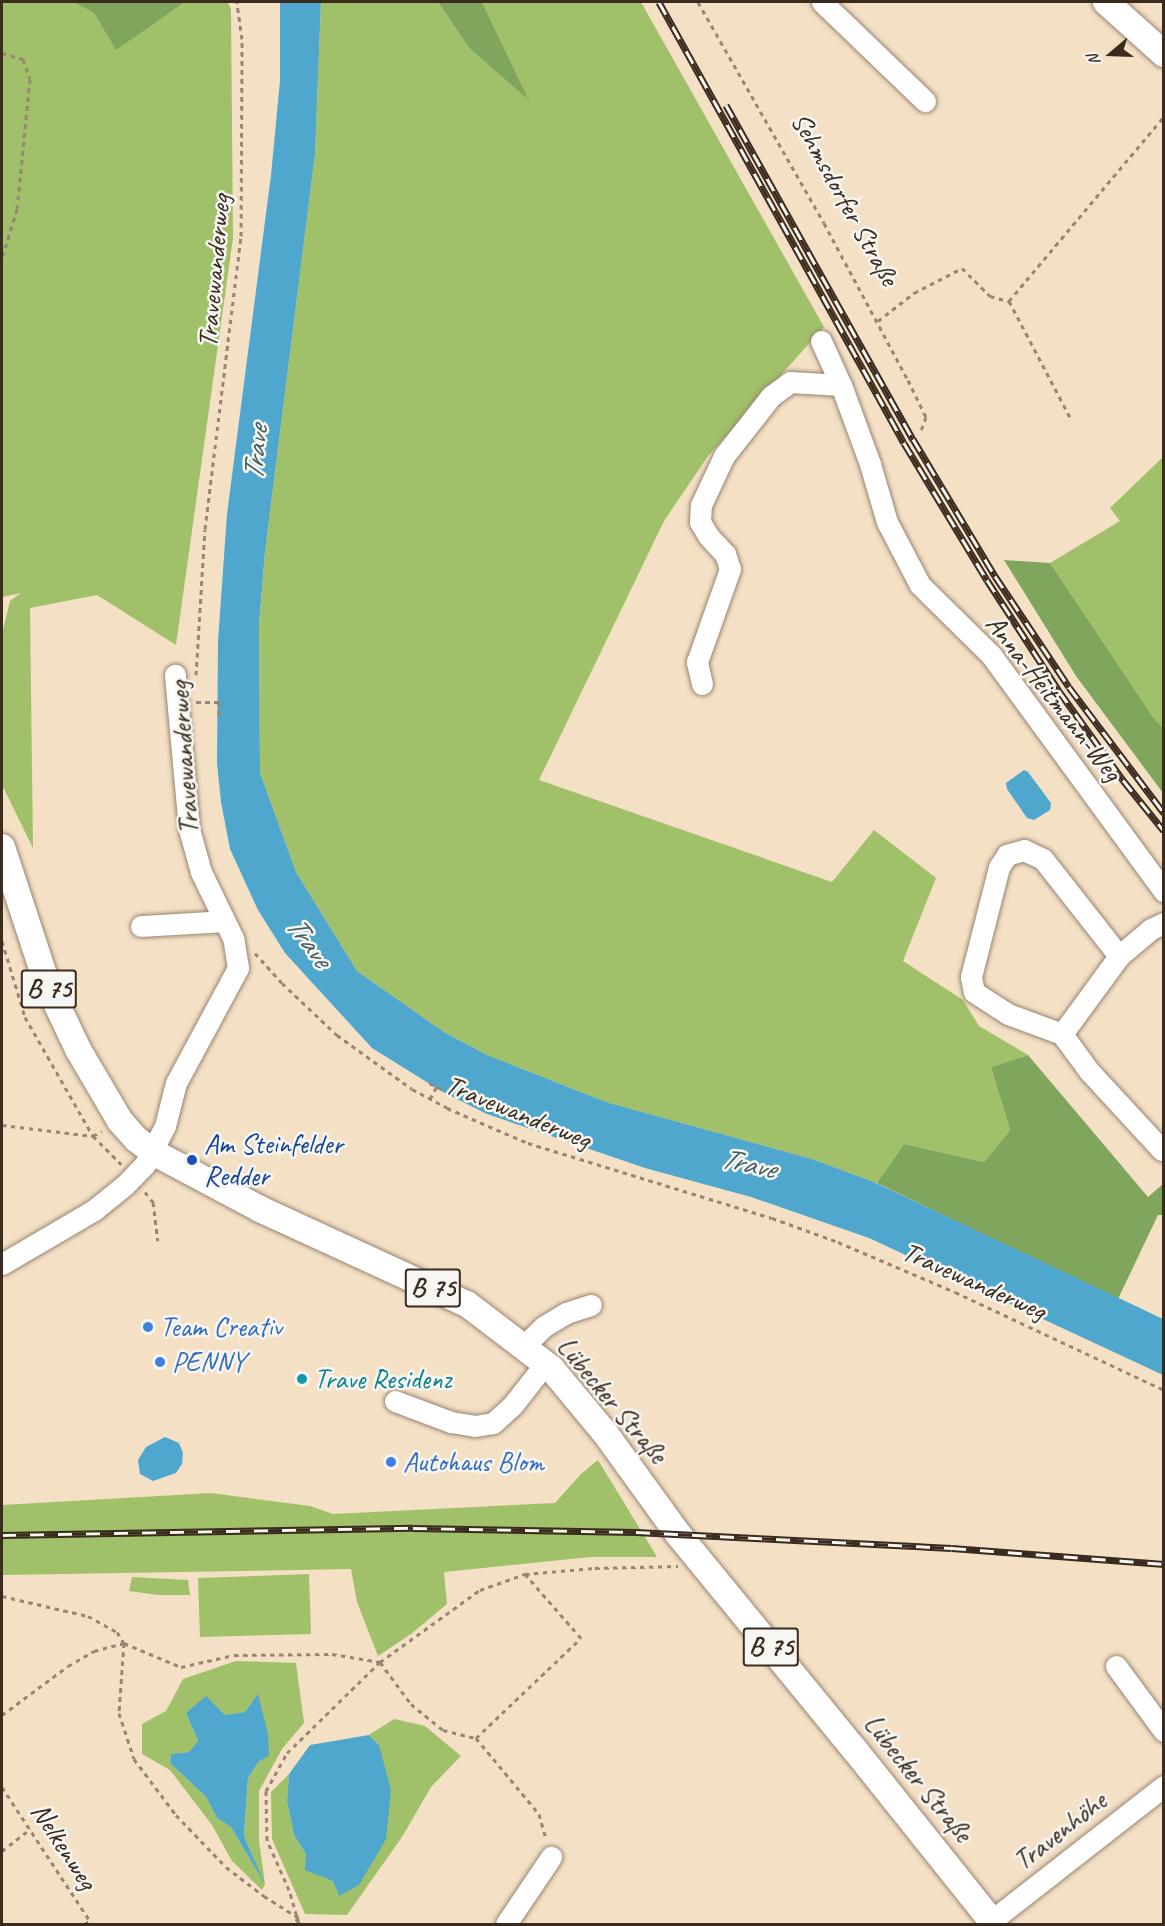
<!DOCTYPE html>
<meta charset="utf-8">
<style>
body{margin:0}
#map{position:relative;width:1165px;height:1926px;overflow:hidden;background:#f4e0c5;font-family:Caveat,sans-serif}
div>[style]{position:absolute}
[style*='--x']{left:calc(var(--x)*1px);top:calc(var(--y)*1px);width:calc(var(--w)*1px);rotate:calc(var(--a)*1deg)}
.green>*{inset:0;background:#a0c069}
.forest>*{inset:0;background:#80a65d}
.water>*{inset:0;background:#50a7cd}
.path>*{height:3px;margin-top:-1.5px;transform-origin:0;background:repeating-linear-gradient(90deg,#988572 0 4.5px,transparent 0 9px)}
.roads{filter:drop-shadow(0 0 2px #988572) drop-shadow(0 0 2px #988572)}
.minor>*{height:21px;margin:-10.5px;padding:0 10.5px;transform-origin:10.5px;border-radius:10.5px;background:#fff}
.major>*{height:26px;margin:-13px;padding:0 13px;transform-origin:13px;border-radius:13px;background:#fff}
.rail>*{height:7px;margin-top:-3.5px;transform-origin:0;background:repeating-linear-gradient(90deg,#f6f6f2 0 14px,#3b2a1e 0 28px);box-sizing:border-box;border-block:2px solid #3b2a1e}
.dots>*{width:16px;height:16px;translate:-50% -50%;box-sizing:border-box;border:3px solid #f6f6f2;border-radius:50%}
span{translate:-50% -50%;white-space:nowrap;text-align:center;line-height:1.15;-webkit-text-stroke:5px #f6f6f2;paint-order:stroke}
.shield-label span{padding:2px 4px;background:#f6f6f2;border:2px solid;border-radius:4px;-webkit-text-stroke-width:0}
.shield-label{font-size:27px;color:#3b2a1e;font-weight:700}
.street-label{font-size:28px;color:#3b2a1e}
.transit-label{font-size:28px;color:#164399}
.left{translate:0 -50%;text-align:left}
.shop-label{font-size:28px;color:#366cbe}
.culture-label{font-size:28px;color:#0d838f}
.water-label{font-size:30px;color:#435c64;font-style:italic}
.frame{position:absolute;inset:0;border:3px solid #3b2a1e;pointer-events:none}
.north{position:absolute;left:1081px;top:24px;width:60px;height:60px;-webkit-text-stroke:4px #f6f6f2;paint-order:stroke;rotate:251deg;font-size:16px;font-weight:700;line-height:24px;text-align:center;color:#3b2a1e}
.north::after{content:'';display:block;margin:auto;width:21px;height:27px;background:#3b2a1e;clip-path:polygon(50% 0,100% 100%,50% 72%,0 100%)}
</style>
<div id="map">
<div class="green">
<i style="clip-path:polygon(2px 2px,73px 2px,94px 13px,116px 49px,185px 2px,228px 2px,231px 10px,233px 238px,176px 645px,97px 595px,30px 608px,33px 848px,2px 785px,2px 634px,10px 601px,21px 593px,2px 597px)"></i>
<i style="clip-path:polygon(321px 2px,438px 2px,469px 48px,528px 98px,482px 2px,641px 2px,824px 327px,708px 456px,664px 521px,539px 780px,832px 882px,874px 830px,936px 878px,903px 961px,963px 1000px,979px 1026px,1028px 1055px,991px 1067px,1010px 1130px,984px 1162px,904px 1144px,877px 1183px,812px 1159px,606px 1102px,487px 1055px,444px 1032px,357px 971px,296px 872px,260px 773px,259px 624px,265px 552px,315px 154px)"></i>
<i style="clip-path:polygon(1163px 457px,1163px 728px,1153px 717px,1050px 563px,1120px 521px,1110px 508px)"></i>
<i style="clip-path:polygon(598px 1460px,657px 1557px,590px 1557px,444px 1572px,447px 1604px,411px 1634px,378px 1656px,357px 1602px,351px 1569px,2px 1575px,2px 1505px,211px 1493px,310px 1506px,333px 1514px,555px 1503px,581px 1474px)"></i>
<i style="clip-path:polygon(309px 1574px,311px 1634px,200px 1637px,198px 1578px)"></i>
<i style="clip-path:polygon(132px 1577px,188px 1580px,190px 1595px,158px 1595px,129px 1591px)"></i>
<i style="clip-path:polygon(evenodd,236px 1661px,296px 1663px,304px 1723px,282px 1749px,259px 1791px,259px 1841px,265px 1884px,262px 1890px,232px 1861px,212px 1825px,170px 1770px,142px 1754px,142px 1724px,166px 1711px,183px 1679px,236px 1661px,258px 1695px,259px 1761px,248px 1778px,244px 1836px,263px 1880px,231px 1827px,217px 1818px,206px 1797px,170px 1763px,171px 1754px,189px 1752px,198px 1741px,186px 1713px,206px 1697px,225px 1715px,245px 1712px,258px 1695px)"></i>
<i style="clip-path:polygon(394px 1719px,425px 1726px,461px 1756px,431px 1787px,402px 1837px,347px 1915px,305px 1914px,272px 1839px,271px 1792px,289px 1774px,287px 1801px,294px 1835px,306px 1854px,333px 1881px,339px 1896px,379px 1745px,369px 1735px)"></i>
</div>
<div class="forest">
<i style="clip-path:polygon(73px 2px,185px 2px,116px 50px,94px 13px)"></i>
<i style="clip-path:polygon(438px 2px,482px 2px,529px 100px,469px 48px)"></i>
<i style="clip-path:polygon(1004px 560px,1050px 563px,1153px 717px,1163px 728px,1163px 793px,1076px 676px)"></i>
<i style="clip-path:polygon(1028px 1055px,1148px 1197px,1163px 1184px,1163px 1215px,1158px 1215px,1118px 1299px,877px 1183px,904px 1144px,984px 1162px,1010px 1130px,991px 1067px)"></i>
</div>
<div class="water">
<i style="clip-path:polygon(280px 2px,321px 2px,315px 154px,265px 552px,259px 624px,260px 773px,296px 872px,357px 971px,444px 1032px,487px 1055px,606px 1102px,812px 1159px,874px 1182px,1163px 1319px,1163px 1375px,869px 1238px,751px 1197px,645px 1168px,487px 1114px,441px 1091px,372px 1048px,285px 953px,258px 910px,230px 849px,221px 802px,217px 763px,218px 641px,227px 514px,271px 175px,280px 81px)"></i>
<i style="clip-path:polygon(1024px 770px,1028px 772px,1051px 803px,1050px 810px,1034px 820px,1027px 818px,1007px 789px,1006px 783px)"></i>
<i style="clip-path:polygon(165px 1437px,179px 1443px,183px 1453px,182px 1464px,176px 1473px,153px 1481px,140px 1474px,138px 1460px,146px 1447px)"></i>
<i style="clip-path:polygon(258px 1694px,268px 1734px,269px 1756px,259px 1761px,248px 1778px,244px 1836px,265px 1884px,231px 1827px,217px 1818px,206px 1797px,170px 1763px,171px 1754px,189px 1752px,198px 1741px,186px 1713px,206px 1696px,225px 1715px,245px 1712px)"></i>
<i style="clip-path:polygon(369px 1735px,379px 1745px,391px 1790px,386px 1839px,359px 1885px,339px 1896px,333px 1881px,305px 1870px,306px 1854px,294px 1835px,287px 1801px,289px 1774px,310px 1745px)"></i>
</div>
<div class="path">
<i style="--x:698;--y:2;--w:254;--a:60.3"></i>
<i style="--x:824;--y:223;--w:178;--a:61.9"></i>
<i style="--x:908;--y:380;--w:41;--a:64.1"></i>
<i style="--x:926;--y:417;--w:15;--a:110"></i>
<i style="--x:2;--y:53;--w:22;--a:16"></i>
<i style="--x:23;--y:59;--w:21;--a:71"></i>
<i style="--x:30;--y:79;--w:131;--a:95.7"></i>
<i style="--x:17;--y:209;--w:51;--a:107"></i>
<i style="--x:1009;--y:301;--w:241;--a:-50"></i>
<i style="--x:878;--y:321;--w:46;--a:-37.9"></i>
<i style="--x:914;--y:293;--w:54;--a:-27.5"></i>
<i style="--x:962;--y:268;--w:40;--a:45"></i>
<i style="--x:990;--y:296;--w:20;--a:15"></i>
<i style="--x:1009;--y:301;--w:133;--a:62.3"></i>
<i style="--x:196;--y:675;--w:146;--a:-86.5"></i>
<i style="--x:205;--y:529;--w:295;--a:-83"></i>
<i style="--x:241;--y:236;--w:197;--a:-89.7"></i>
<i style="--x:242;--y:39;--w:37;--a:-98"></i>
<i style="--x:196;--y:702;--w:23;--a:0"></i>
<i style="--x:219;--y:702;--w:16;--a:90"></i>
<i style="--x:2;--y:941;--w:79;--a:73.2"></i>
<i style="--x:25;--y:1017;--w:137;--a:60.3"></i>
<i style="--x:93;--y:1136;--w:40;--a:45"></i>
<i style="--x:255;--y:953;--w:40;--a:48"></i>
<i style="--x:282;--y:983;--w:76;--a:43.4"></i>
<i style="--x:337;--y:1035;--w:92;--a:35.8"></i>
<i style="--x:412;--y:1089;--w:40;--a:28"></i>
<i style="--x:447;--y:1108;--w:88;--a:23.4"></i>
<i style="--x:528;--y:1143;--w:255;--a:17.1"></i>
<i style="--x:772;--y:1218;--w:70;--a:20"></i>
<i style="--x:838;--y:1242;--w:127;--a:23.1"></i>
<i style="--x:955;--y:1292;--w:231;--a:25.1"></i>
<i style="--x:429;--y:1083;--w:17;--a:25"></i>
<i style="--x:430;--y:1099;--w:15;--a:-62"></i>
<i style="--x:2;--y:1125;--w:92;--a:6.9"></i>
<i style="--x:93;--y:1136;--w:10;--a:-29"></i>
<i style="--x:145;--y:1192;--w:13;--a:51"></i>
<i style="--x:153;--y:1202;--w:39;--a:83"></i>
<i style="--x:2;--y:1596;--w:88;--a:13.1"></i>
<i style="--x:88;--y:1616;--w:33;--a:29"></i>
<i style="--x:117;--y:1632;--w:13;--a:58"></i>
<i style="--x:124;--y:1643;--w:62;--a:22.8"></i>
<i style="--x:181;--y:1667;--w:54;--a:-12.8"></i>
<i style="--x:234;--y:1655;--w:98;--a:-0.6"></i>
<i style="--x:332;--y:1654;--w:49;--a:9.5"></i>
<i style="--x:380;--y:1662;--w:123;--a:-35.8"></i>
<i style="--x:480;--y:1590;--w:48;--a:-19.6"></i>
<i style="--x:525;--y:1574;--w:70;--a:-4.9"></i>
<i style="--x:595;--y:1568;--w:83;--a:-1.4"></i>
<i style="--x:2;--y:1715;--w:82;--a:-36.6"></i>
<i style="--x:68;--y:1666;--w:30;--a:-30"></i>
<i style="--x:94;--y:1651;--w:31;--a:-15"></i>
<i style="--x:124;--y:1643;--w:70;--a:94.1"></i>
<i style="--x:119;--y:1713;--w:48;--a:71.9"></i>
<i style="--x:134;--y:1759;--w:70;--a:53.1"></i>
<i style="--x:176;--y:1815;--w:72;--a:46.1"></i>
<i style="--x:226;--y:1867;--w:48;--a:37.3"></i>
<i style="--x:264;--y:1896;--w:41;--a:32.2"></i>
<i style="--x:299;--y:1918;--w:10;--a:143"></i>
<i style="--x:476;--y:1738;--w:145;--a:-43.6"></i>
<i style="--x:581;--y:1638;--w:85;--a:-131.2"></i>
<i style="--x:2;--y:1787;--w:164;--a:56.7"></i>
<i style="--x:2;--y:1851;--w:36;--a:-38"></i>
<i style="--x:84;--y:1924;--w:7;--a:-27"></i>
<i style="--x:299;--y:1924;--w:35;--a:-106"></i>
<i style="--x:289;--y:1890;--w:55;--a:-113.7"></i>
<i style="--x:267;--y:1840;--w:49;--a:-91.2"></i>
<i style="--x:266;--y:1791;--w:43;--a:-61.1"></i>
<i style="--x:287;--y:1753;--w:130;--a:-44.4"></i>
<i style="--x:380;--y:1662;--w:52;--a:53.6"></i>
<i style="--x:411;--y:1704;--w:41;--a:39.1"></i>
<i style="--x:443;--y:1730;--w:34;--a:14"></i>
<i style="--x:476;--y:1738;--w:99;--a:50.3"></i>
<i style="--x:539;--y:1814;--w:26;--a:74"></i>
</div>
<div class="roads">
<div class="minor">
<i style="--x:822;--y:2;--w:143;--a:43.9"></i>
<i style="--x:821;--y:341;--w:48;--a:65.6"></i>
<i style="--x:841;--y:385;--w:84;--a:69.8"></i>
<i style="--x:870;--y:464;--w:60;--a:73.7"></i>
<i style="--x:887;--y:522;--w:71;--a:62.4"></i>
<i style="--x:920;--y:585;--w:100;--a:44.6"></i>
<i style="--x:991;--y:655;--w:293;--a:53.8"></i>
<i style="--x:702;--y:684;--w:23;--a:-103"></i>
<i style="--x:697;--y:662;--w:99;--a:-70.5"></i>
<i style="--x:730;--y:569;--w:16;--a:-108"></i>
<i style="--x:725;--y:554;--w:23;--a:-133"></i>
<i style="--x:709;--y:537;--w:17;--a:-121"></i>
<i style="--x:700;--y:522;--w:17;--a:-87"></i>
<i style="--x:701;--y:505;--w:54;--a:-64.9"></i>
<i style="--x:724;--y:456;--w:76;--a:-51.9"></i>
<i style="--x:771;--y:396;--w:24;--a:-36"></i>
<i style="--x:790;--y:382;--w:51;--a:3.4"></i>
<i style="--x:141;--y:926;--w:83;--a:-3.4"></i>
<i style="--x:1119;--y:956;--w:123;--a:-128.1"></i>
<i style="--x:1043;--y:859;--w:21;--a:-155"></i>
<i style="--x:1024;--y:850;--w:18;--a:164"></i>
<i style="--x:1007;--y:855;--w:14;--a:124"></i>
<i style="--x:999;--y:867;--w:114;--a:104.3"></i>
<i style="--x:971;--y:977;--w:15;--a:79"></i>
<i style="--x:974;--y:992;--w:40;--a:32.9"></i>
<i style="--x:1008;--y:1014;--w:58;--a:20.3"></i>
<i style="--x:1062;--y:1034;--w:46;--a:53.9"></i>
<i style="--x:1089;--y:1071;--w:108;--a:47.3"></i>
<i style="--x:1062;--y:1034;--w:97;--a:-53.8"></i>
<i style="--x:1119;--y:956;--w:42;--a:-40.2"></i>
<i style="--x:1151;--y:929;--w:14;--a:-25"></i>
<i style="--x:2;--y:1264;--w:107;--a:-30.4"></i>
<i style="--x:94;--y:1210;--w:40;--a:-39"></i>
<i style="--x:125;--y:1185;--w:29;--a:-46"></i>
<i style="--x:145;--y:1164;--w:43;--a:-62.2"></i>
<i style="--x:165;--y:1126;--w:44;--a:-75.7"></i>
<i style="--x:176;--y:1083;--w:131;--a:-61.7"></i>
<i style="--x:238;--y:968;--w:30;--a:-99"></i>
<i style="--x:233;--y:938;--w:73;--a:-115.9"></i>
<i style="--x:201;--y:872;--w:45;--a:-105.6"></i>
<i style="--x:189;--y:829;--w:155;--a:-95.2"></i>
<i style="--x:523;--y:1347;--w:28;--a:-45"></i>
<i style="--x:543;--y:1327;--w:27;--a:-31"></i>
<i style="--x:566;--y:1313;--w:26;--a:-18"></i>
<i style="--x:395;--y:1401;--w:60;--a:20.6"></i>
<i style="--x:451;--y:1422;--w:24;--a:9"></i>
<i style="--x:475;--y:1426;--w:18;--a:-9"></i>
<i style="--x:493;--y:1423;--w:25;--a:-42"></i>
<i style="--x:512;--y:1406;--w:53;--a:-51.8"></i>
<i style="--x:1116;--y:1666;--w:81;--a:53.6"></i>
<i style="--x:991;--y:1921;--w:219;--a:-38"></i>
<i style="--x:506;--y:1924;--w:81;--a:-56.1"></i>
</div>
<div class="major">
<i style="--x:1106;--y:2;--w:78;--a:41.9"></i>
<i style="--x:2;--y:847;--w:144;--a:71.8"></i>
<i style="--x:47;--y:984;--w:74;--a:64.5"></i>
<i style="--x:79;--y:1051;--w:81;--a:59.6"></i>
<i style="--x:120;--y:1121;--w:24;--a:48"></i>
<i style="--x:136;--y:1139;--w:21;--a:37"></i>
<i style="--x:153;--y:1152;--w:121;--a:28"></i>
<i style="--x:260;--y:1209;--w:228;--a:24.7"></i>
<i style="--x:467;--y:1304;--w:106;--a:37.3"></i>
<i style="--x:551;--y:1368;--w:85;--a:50.3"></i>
<i style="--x:605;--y:1433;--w:125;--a:54.1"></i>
<i style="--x:678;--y:1534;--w:279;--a:50.7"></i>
<i style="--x:855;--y:1750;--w:223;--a:51.4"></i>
</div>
</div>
<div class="rail">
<i style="--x:659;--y:2;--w:504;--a:60.95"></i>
<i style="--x:904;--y:443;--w:160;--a:58.8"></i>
<i style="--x:987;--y:580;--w:132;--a:57"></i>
<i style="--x:1059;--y:691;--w:110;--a:54.3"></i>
<i style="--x:1123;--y:780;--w:65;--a:51.2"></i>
<i style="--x:726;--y:105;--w:383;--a:60.8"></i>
<i style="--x:913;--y:439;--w:160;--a:59.1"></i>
<i style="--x:995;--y:576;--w:133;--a:56.3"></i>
<i style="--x:1069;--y:687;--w:158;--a:53"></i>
<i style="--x:2;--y:1535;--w:411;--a:-1"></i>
<i style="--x:413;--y:1528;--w:223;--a:1"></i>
<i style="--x:636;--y:1532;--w:316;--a:2.9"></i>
<i style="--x:952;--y:1548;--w:213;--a:4.3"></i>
</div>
<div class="dots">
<i style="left:192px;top:1160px;background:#1a4fb4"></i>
<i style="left:148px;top:1327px;background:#3f7fe0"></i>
<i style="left:160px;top:1362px;background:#3f7fe0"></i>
<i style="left:302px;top:1379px;background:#0f9aa8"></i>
<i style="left:391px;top:1462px;background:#3f7fe0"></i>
</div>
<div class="shield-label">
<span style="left:49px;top:989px">B 75</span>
<span style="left:433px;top:1288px">B 75</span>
<span style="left:771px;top:1647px">B 75</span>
</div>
<div class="street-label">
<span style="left:845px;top:199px;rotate:61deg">Sehmsdorfer Straße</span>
<span style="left:214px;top:271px;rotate:-85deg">Travewanderweg</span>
<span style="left:1054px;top:698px;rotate:52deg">Anna-Heitmann-Weg</span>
<span style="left:184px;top:758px;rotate:-94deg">Travewanderweg</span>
<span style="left:518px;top:1112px;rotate:22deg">Travewanderweg</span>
<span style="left:974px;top:1281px;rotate:24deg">Travewanderweg</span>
<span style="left:612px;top:1400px;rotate:50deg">Lübecker Straße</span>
<span style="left:918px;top:1778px;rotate:51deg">Lübecker Straße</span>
<span style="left:1060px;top:1831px;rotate:-38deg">Travenhöhe</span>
<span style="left:64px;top:1846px;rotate:57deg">Nelkenweg</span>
</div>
<div class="transit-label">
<span class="left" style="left:204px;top:1160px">Am Steinfelder<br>Redder</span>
</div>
<div class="shop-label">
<span class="left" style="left:160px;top:1327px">Team Creativ</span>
<span class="left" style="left:172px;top:1362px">PENNY</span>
<span class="left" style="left:403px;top:1462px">Autohaus Blom</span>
</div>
<div class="culture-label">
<span class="left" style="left:314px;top:1379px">Trave Residenz</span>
</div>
<div class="water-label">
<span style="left:255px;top:453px;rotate:-85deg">Trave</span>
<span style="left:309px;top:941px;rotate:53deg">Trave</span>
<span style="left:748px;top:1163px;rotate:12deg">Trave</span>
</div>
<div class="frame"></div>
<div class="north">N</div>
</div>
